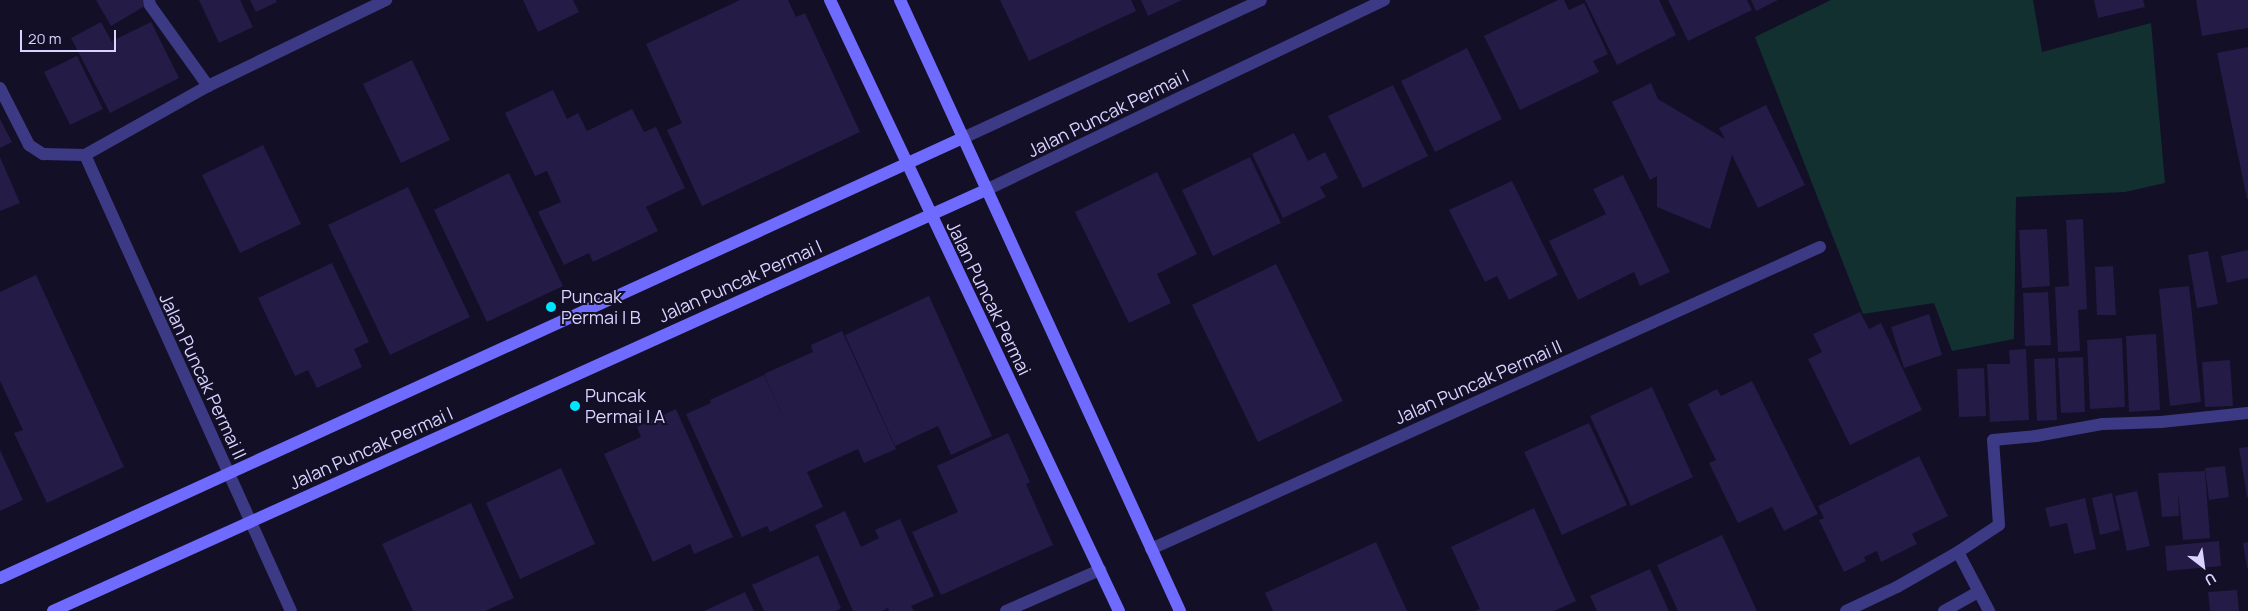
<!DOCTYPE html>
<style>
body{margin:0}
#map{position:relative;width:2248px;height:611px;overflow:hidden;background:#130f26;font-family:Manrope,sans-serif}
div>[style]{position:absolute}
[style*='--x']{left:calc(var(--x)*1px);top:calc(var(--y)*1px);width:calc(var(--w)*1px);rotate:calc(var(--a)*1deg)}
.green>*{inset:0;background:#12302f}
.building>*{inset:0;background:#241b47}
.street>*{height:12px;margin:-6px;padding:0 6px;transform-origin:6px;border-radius:6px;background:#3d3a85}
.secondary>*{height:12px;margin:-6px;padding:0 6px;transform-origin:6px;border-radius:6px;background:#6f6bff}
.dots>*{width:14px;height:14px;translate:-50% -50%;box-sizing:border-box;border:2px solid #130f26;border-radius:50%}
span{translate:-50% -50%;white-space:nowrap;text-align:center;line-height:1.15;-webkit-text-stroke:4px #130f26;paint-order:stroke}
.street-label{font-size:18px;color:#d9d4ff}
.poi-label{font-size:18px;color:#d9d4ff}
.left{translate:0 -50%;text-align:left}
.north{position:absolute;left:2178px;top:541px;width:50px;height:50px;-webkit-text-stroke:4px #130f26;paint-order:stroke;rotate:150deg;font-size:14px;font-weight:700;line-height:20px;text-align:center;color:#d9d4ff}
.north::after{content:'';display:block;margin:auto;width:18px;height:22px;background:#d9d4ff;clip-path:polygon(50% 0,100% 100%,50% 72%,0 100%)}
.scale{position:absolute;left:20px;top:30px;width:96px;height:22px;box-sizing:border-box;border:2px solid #d9d4ff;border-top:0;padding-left:6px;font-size:15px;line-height:18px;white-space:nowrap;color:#d9d4ff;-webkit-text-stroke:4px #130f26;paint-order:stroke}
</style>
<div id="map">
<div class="green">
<i style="clip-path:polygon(1831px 0,2033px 0,2042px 52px,2151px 23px,2165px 183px,2125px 192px,2016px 197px,2014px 339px,1952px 351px,1934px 303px,1863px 314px,1755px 37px)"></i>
</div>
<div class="building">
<i style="clip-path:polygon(96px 0,142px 0,145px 6px,111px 26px)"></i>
<i style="clip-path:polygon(199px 0,240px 0,253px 27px,219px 43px)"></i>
<i style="clip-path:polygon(250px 0,276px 0,277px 2px,256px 12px)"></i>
<i style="clip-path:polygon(523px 0,573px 0,579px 12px,538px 32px)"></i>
<i style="clip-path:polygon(740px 0,788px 0,796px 17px,805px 13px,860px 132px,702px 206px,667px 130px,682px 123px,646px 44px)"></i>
<i style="clip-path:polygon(1000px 0,1131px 0,1136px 11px,1029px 61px)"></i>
<i style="clip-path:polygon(1141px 0,1182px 0,1148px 16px)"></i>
<i style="clip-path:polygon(1558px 0,1564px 0,1569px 10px,1584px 3px,1608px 54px,1593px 61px,1599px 72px,1520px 110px,1484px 36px)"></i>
<i style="clip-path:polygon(1585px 0,1659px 0,1676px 35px,1617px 65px)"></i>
<i style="clip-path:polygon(1668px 0,1747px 0,1752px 10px,1688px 41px)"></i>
<i style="clip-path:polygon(1751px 0,1778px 0,1756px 11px)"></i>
<i style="clip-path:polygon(2094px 0,2143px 0,2145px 7px,2098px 18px)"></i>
<i style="clip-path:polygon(2196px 0,2248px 0,2248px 28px,2202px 36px)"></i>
<i style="clip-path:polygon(101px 22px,120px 57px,112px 41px,151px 22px,179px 78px,110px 113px,71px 38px)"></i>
<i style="clip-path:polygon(2248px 47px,2248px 199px,2247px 199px,2217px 53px)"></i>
<i style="clip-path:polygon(1467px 48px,1502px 119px,1435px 152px,1401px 81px)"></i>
<i style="clip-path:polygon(77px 56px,103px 109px,70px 125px,44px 72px)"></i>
<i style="clip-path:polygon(412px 60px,450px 140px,401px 163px,363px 84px)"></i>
<i style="clip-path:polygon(1651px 83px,1658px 99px,1725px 139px,1719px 128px,1766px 105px,1805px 185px,1758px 208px,1732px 155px,1710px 229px,1657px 207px,1657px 176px,1650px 180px,1612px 102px)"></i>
<i style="clip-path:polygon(1393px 85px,1428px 156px,1363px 188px,1328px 116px)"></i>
<i style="clip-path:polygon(553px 90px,567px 119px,578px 113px,587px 131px,632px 109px,644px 132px,656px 127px,685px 188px,646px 207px,658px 231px,593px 262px,589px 253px,564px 265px,538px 212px,561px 202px,547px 171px,535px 176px,505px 113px)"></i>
<i style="clip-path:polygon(0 119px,12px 142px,0 148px)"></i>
<i style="clip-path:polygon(1294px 133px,1308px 161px,1325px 152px,1338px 178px,1320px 187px,1326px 197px,1283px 218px,1252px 154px)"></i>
<i style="clip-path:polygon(263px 145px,301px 224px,240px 253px,202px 175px)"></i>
<i style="clip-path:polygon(0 157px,20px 203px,0 211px)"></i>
<i style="clip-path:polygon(1250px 157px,1281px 223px,1213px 256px,1182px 190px)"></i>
<i style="clip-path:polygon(1157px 172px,1197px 254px,1157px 274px,1171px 303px,1129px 323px,1075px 212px)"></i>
<i style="clip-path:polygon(509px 173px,563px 286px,487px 322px,434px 210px)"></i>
<i style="clip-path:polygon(1623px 175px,1670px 272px,1640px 286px,1634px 272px,1578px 300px,1549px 241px,1606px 214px,1593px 189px)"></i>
<i style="clip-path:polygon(1512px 181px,1558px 275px,1509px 300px,1497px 276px,1485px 282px,1449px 210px)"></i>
<i style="clip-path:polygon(408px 187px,470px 317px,390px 355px,328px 225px)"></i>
<i style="clip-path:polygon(2083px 219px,2087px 309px,2078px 310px,2080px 351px,2058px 352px,2055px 287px,2069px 286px,2066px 220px)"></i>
<i style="clip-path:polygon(2047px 229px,2050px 286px,2022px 288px,2019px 230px)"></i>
<i style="clip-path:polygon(2248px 250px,2248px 278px,2227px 283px,2221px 256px)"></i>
<i style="clip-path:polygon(2208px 251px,2218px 304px,2197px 308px,2188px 255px)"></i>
<i style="clip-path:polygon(332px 263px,369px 342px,354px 349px,362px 367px,317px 388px,308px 370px,295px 376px,258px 298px)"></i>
<i style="clip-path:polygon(1276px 264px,1343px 401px,1258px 442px,1192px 305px)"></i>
<i style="clip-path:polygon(2113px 266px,2116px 315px,2097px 315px,2095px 267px)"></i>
<i style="clip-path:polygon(36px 275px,124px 467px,47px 503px,14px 433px,23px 430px,0 381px,0 292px)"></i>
<i style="clip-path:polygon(2189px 286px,2201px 402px,2170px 406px,2159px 289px)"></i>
<i style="clip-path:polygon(2048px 292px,2051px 345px,2025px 346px,2023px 293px)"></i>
<i style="clip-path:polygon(929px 296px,992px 436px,951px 455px,938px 426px,895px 446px,845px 335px)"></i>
<i style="clip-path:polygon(1860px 312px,1869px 329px,1881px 323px,1922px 410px,1850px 445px,1808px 359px,1822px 352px,1813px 334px)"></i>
<i style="clip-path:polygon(1929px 314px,1942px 355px,1904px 368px,1891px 327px)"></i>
<i style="clip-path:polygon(842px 331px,896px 449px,864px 463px,858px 449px,807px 472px,823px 507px,770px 532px,767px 526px,742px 537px,686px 414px,711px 403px,710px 400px,764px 375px,789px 430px,764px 374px,813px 352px,811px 345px)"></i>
<i style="clip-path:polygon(2156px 334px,2160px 410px,2129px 412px,2126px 336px)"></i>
<i style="clip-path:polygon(2122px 338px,2125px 407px,2090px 409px,2087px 340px)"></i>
<i style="clip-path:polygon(2026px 349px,2029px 420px,1990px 422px,1987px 364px,2010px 364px,2009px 350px)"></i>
<i style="clip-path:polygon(2083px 357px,2085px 412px,2061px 413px,2058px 358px)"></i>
<i style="clip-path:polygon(2055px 358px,2057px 420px,2037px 421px,2034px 359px)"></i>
<i style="clip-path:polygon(2230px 360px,2233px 406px,2205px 407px,2202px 362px)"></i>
<i style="clip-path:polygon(1984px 368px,1986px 416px,1959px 417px,1957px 369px)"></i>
<i style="clip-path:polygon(1752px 381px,1818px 514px,1784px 531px,1772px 507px,1738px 523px,1709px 463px,1716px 460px,1688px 404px,1717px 389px,1721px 396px)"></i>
<i style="clip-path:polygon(1652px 387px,1693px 477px,1631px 506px,1590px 416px)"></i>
<i style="clip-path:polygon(676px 409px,733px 537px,694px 554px,690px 544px,653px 562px,604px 454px,641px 437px,637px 427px)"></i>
<i style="clip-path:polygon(1589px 423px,1627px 505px,1562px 535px,1524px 452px)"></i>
<i style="clip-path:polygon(1008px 433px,1030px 482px,1026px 484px,1053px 545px,941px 595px,912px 532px,958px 512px,937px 466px)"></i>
<i style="clip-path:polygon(2248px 447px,2248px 497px,2247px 497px,2239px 448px)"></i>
<i style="clip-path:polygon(0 450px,23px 500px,0 511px)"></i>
<i style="clip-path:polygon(1919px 456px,1948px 516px,1912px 534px,1917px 544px,1881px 562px,1877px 551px,1864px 557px,1866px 561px,1844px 572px,1819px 520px,1824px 518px,1818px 506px)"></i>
<i style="clip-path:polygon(2225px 466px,2229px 497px,2209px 500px,2205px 468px)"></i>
<i style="clip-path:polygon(561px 468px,595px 544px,520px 579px,486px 503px)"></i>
<i style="clip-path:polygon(2205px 471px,2210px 538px,2183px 540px,2178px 492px,2179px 516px,2162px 517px,2158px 473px)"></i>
<i style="clip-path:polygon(2137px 491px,2150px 546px,2127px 551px,2115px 496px)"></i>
<i style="clip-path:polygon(2112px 493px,2120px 530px,2100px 535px,2092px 498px)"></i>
<i style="clip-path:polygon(2085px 498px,2096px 549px,2074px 554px,2067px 523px,2050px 527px,2045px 508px)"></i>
<i style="clip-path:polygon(471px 503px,514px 598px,485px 611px,413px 611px,382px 544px)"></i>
<i style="clip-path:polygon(1534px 508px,1576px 601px,1554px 611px,1475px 611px,1480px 609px,1451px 547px)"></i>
<i style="clip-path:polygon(845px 511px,861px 547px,879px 538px,875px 530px,900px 519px,934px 596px,911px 606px,914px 611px,889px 611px,888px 608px,882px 611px,853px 611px,815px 525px)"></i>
<i style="clip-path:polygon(1722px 535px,1757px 611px,1678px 611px,1657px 565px)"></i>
<i style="clip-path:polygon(2219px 541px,2221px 566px,2167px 571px,2165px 546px)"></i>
<i style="clip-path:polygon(1376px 542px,1407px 611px,1273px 611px,1265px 593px)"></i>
<i style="clip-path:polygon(2248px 542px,2248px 568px,2247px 568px,2243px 543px)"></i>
<i style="clip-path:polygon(818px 555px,841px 608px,836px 611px,764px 611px,752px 585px)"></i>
<i style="clip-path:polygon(1650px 569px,1669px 611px,1597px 611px,1590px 596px)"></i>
<i style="clip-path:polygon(2237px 590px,2239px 611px,2210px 611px,2208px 592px)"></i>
<i style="clip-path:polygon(745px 592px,754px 611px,704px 611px)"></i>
</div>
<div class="street">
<i style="--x:149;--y:0;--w:5;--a:79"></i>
<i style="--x:150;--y:5;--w:100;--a:54.4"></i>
<i style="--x:0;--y:88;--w:64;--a:63"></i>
<i style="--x:29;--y:145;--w:17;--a:33"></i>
<i style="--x:43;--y:154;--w:42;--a:1.4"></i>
<i style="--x:85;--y:155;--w:141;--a:-29.3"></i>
<i style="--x:208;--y:86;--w:198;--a:-25.8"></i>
<i style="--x:963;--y:138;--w:328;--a:-24.8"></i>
<i style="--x:85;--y:155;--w:500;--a:65.69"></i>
<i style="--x:986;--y:190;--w:441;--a:-25.5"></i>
<i style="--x:1151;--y:549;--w:734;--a:-24.3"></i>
<i style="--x:1958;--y:552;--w:67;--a:62.3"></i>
<i style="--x:1006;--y:611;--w:103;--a:-23.6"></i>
<i style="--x:1846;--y:611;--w:56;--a:-25.2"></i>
<i style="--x:1897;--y:587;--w:70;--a:-29.8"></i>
<i style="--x:1958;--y:552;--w:49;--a:-33.4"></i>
<i style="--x:1999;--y:525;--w:85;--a:-94"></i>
<i style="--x:1993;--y:440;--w:43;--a:-5.3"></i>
<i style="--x:2036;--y:436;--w:68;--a:-10.2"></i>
<i style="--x:2103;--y:424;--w:58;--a:-2"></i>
<i style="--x:2161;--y:422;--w:87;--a:-5.9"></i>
<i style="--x:1944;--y:611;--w:39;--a:-29"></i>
</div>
<div class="secondary">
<i style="--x:830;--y:0;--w:676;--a:64.69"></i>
<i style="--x:900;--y:0;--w:672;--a:65.38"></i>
<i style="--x:0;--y:578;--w:1059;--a:-24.56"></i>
<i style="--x:53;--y:611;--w:1024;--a:-24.29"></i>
</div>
<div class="dots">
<i style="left:551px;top:307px;background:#00e5ff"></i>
<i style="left:575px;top:406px;background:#00e5ff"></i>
</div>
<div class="street-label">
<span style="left:1108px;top:113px;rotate:-26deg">Jalan Puncak Permai I</span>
<span style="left:740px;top:281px;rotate:-24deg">Jalan Puncak Permai I</span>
<span style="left:989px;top:298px;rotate:64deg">Jalan Puncak Permai</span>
<span style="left:203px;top:376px;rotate:65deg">Jalan Puncak Permai II</span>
<span style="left:1478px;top:382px;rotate:-24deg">Jalan Puncak Permai II</span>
<span style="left:371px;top:448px;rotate:-24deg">Jalan Puncak Permai I</span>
</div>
<div class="poi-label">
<span class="left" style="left:561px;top:307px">Puncak<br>Permai I B</span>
<span class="left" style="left:585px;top:406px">Puncak<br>Permai I A</span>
</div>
<div class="north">U</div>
<div class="scale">20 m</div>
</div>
